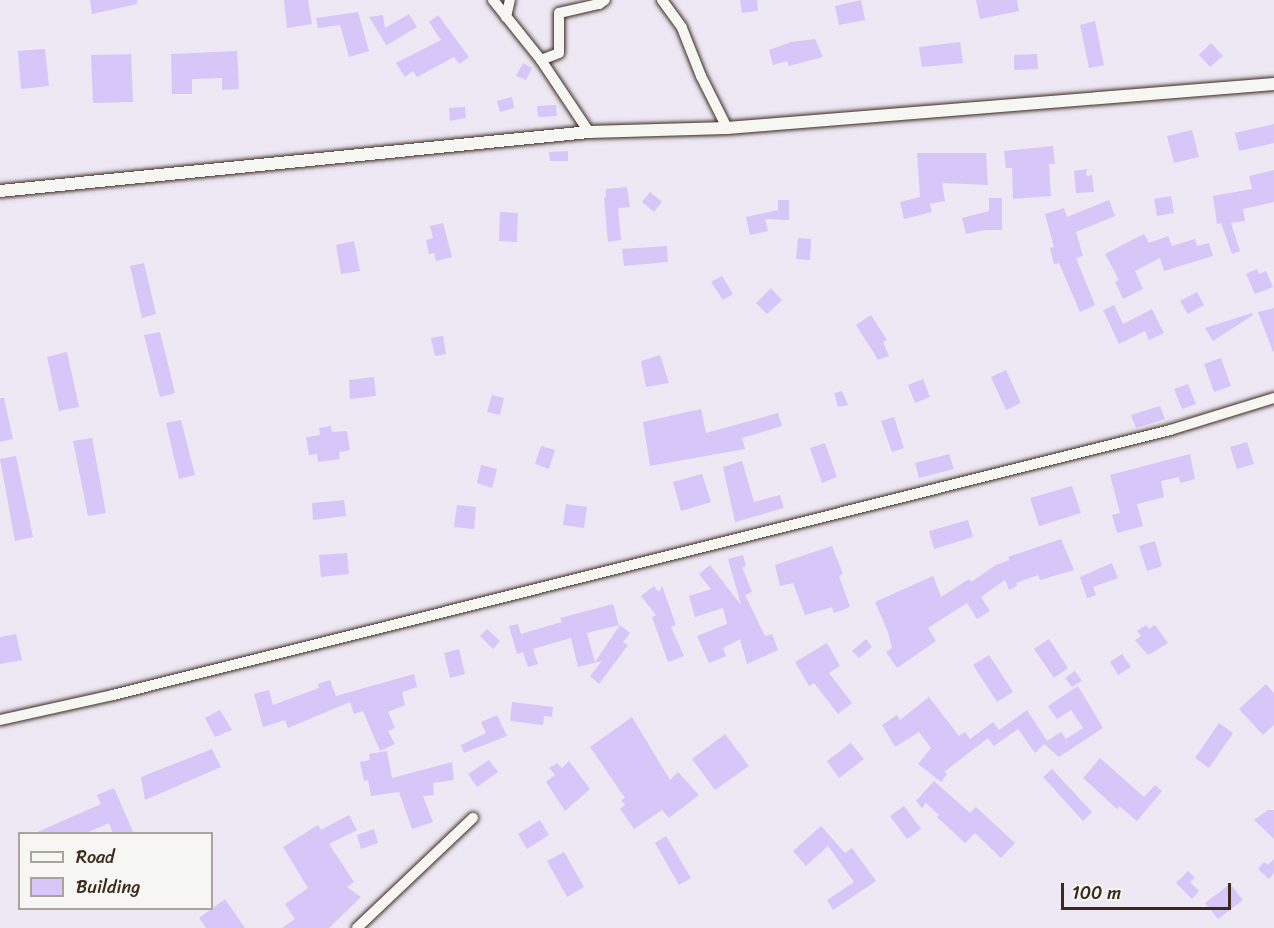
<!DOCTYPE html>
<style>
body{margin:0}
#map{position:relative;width:1274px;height:928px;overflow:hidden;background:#ede8f4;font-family:Sriracha,sans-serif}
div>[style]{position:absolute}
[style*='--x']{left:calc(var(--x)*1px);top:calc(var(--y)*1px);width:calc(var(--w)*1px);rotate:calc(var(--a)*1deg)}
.building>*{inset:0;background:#d7c7f8}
.roads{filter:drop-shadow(0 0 2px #3b2a1e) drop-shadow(0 0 2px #3b2a1e)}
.minor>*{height:10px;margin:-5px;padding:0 5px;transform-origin:5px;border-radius:5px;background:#f6f6f2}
.tertiary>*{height:12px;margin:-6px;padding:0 6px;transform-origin:6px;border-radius:6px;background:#f6f6f2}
span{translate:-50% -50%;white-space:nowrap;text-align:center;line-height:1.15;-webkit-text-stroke:5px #f6f6f2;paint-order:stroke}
.legend{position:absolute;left:18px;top:832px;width:195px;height:78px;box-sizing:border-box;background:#f6f6f2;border:2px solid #aba49d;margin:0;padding:8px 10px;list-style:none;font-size:18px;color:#3b2a1e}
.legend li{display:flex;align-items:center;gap:12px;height:30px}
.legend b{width:30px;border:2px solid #aba49d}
.scale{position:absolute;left:1061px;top:883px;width:170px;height:27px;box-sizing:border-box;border:3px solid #3b2a1e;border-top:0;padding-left:8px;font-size:18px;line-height:21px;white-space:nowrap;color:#3b2a1e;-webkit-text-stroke:4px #f6f6f2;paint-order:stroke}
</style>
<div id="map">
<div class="building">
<i style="clip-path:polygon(90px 0,137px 0,137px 4px,92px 14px)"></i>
<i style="clip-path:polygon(284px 0,308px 0,312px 24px,287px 28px)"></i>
<i style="clip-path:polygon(740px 0,757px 0,758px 11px,742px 13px)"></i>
<i style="clip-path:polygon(861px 0,865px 20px,839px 25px,835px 6px)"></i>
<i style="clip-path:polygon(976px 0,1017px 0,1019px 11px,980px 19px)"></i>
<i style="clip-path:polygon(358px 12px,369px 51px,349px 57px,340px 25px,318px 28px,316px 18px)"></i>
<i style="clip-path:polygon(409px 14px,417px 27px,387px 45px,388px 48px,369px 17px,383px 15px,385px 28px)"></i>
<i style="clip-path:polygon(438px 15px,469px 57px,459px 64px,454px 57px,417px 77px,413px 71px,405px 77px,396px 63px,441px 40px,429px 22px)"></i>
<i style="clip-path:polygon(1095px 21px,1104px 65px,1089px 68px,1080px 25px)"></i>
<i style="clip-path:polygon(815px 39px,823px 57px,789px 66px,787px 61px,773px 65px,769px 50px,791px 42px)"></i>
<i style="clip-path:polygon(960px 42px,963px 63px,922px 67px,919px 47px)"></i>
<i style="clip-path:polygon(1211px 43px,1223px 56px,1210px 67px,1199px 55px)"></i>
<i style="clip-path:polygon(45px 49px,49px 86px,21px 89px,18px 51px)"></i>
<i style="clip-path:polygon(237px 51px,239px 89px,222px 90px,222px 78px,192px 79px,192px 94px,172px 94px,171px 54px)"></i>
<i style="clip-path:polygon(131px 54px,133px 102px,93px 103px,91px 55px)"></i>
<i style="clip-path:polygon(1037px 54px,1038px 69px,1014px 70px,1014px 55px)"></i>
<i style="clip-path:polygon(523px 63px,532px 68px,526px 80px,516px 76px)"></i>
<i style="clip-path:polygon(512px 97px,514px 108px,500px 112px,497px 101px)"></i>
<i style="clip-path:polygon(556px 105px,557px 116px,538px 117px,537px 106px)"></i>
<i style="clip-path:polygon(465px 107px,466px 118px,450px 121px,449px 108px)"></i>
<i style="clip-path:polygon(1274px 124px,1274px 143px,1239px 151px,1235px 133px)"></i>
<i style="clip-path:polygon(1192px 130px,1199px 157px,1174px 163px,1167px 136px)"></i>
<i style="clip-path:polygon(1053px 146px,1055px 164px,1049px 164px,1051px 196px,1013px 199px,1012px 168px,1006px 168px,1004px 151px)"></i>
<i style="clip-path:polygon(568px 151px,568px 161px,550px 161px,549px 152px)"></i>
<i style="clip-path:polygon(917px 153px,986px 153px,988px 185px,942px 183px,945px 201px,930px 204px,932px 212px,904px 219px,900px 202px,920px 197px)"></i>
<i style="clip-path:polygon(1087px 169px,1086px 176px,1092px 175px,1094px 192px,1076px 193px,1074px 171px)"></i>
<i style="clip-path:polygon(1274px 170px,1274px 202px,1243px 209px,1245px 221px,1231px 223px,1240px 251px,1232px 254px,1221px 223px,1217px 224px,1213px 196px,1252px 189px,1249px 176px)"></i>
<i style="clip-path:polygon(627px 187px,630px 207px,618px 208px,621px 240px,608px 242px,604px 198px,606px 197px,606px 189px)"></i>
<i style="clip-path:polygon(650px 192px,662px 202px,654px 212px,642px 202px)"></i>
<i style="clip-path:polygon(1171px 196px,1174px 213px,1157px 216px,1154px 199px)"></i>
<i style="clip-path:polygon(989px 198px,1002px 198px,1002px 230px,985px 230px,966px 234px,962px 218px,989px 211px)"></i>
<i style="clip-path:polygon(778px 200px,789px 200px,789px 220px,765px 219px,768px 231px,750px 235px,746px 217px,778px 210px)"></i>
<i style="clip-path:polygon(1109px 200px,1115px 216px,1076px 232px,1083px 256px,1076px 258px,1095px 305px,1080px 312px,1059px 263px,1054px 264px,1050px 248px,1054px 247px,1045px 214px,1064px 208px,1067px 217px)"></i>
<i style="clip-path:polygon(500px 212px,518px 213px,517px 242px,499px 241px)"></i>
<i style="clip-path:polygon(443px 223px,452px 257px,436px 261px,434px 253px,429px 254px,426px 240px,433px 238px,430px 226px)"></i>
<i style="clip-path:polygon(1144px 234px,1149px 243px,1168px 236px,1172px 246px,1195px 239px,1197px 246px,1209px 243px,1213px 256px,1164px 271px,1160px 258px,1135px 271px,1143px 289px,1123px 299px,1115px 282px,1119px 280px,1105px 254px)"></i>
<i style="clip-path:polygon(798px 238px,811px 239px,810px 260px,796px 259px)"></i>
<i style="clip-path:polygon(354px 241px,360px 271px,341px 274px,336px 245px)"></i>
<i style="clip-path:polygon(667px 246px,668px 262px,624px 266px,622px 249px)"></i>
<i style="clip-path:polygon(144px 263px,156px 314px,142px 318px,130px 266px)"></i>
<i style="clip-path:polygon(1257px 269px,1259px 274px,1266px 271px,1273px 287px,1255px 294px,1246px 274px)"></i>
<i style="clip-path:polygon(722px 276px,733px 294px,723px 300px,711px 282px)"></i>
<i style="clip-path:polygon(771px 288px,782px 300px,767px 314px,756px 303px)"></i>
<i style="clip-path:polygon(1197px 292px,1204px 305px,1188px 314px,1180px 301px)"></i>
<i style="clip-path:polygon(1114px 305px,1123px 324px,1152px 309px,1164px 333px,1149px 340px,1145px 331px,1119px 344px,1103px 310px)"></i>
<i style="clip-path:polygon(1274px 308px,1274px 351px,1273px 352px,1258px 312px)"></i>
<i style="clip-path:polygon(1252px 313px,1253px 315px,1213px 341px,1205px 328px)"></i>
<i style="clip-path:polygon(871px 315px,887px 340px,883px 342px,889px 356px,878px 360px,856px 325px)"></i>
<i style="clip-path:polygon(160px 332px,175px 393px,160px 397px,144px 335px)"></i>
<i style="clip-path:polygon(443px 336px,446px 354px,435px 356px,431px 338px)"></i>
<i style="clip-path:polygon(67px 352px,79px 407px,59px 411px,47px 357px)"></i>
<i style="clip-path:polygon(660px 355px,669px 383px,646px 387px,641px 361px)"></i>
<i style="clip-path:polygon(1221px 358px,1231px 386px,1214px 392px,1204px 364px)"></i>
<i style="clip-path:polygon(1006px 370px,1021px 403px,1006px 410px,991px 377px)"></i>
<i style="clip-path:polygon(374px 377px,376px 396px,350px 399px,349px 380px)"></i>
<i style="clip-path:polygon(923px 379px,930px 397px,915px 403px,908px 385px)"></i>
<i style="clip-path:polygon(1188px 384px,1196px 404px,1182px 409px,1174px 389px)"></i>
<i style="clip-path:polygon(842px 391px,848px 405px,838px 407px,834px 393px)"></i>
<i style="clip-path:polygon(492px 395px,504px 398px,500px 415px,487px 412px)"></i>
<i style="clip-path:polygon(0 398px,4px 398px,13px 439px,0 442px)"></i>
<i style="clip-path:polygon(1160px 406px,1165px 419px,1136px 428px,1131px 415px)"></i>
<i style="clip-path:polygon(701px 409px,706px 433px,778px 413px,782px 426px,742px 438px,745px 449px,650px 466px,643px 422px)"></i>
<i style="clip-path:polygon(894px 417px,904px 448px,892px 452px,881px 421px)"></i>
<i style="clip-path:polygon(181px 420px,195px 475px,179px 479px,166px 423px)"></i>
<i style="clip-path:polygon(331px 426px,332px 432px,347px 431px,350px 450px,339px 452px,340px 459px,318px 462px,317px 454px,309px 455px,306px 437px,320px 435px,319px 428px)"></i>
<i style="clip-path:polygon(92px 438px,106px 513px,88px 516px,73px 441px)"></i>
<i style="clip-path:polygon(1247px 442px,1254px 464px,1237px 469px,1230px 447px)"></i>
<i style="clip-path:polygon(825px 443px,837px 477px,822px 483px,810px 448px)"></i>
<i style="clip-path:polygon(541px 446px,555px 450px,549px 469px,535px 464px)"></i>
<i style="clip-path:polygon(949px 454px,954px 469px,919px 478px,915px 463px)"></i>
<i style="clip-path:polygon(1190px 454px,1195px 479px,1180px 483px,1179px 477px,1161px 481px,1164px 497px,1137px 504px,1143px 526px,1117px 533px,1112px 515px,1120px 513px,1110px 475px)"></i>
<i style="clip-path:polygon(16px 456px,33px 537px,15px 541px,0 459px)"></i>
<i style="clip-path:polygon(742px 461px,754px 502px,780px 495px,784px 508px,735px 522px,723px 467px)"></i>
<i style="clip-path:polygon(481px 465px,497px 469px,492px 488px,477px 483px)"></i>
<i style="clip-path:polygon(702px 474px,711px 502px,681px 511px,673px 482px)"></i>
<i style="clip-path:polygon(1072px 486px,1081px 513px,1039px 526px,1030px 498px)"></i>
<i style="clip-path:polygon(344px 500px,346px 516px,313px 520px,312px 503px)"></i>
<i style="clip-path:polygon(566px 504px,587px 507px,584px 528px,563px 525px)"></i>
<i style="clip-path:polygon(457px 505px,476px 507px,474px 529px,454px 527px)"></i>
<i style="clip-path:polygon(968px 520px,973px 537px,934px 549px,929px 531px)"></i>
<i style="clip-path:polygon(1061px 539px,1074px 570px,1040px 580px,1038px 575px,1016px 583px,1017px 586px,1009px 590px,1005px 580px,981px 597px,990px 611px,977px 619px,967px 603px,928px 628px,936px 641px,897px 668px,886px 652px,892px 648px,888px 632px,875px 602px,933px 576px,941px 597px,969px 579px,971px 582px,996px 565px,1010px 560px,1008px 557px)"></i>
<i style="clip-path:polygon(1155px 541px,1162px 566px,1147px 571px,1139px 546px)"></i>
<i style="clip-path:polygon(832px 546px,843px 574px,839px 576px,850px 607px,834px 613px,832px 607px,805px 615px,793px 583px,780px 586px,775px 565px)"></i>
<i style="clip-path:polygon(347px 553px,349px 574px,321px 577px,319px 555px)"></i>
<i style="clip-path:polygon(743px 555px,746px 566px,742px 567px,752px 592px,745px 595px,765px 636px,772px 634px,778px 650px,747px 664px,740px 639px,723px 648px,726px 656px,709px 663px,697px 636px,727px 624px,723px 608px,695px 617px,689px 596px,711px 589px,699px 574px,710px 565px,741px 605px,728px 559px)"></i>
<i style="clip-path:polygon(1112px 563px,1118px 578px,1093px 587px,1096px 595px,1087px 598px,1080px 577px)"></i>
<i style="clip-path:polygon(654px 586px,659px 592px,662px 586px,676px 625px,671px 627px,684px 656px,668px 662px,652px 617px,656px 615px,641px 596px)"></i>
<i style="clip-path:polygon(613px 604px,619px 625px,587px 633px,595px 662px,620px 625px,630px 633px,623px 642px,628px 645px,599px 684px,590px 676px,602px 661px,578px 667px,571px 638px,533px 649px,538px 664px,528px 667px,523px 652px,517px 654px,509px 626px,518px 624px,521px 634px,562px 622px,560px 618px)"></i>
<i style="clip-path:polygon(1146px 625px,1149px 629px,1155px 625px,1168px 643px,1148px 655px,1135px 640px,1141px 636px,1137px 631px)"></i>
<i style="clip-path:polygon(487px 629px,500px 641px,493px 649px,480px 636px)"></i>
<i style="clip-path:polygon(16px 634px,22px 660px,0 664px,0 637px)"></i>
<i style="clip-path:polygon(866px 639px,872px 647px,859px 658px,852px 651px)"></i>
<i style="clip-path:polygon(1049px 639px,1068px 668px,1054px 678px,1034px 649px)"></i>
<i style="clip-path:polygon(827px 643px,840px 666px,829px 673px,852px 703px,838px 714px,814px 683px,809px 686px,795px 662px)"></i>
<i style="clip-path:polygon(459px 649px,465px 674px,450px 678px,444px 653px)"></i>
<i style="clip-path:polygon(1122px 654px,1131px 667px,1118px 675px,1110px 662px)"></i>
<i style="clip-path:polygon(989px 655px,1013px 692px,997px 702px,973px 665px)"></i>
<i style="clip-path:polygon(1075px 671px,1082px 681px,1072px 687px,1065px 678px)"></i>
<i style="clip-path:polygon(414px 674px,417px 687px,402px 692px,405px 705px,388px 712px,395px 728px,388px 731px,395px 744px,380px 751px,363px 711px,354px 714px,350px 702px,288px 728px,285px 720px,263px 727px,254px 694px,269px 690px,273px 705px,319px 688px,318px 684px,330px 680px,336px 696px)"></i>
<i style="clip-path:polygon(1266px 684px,1274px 693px,1274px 725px,1263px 735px,1239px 709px)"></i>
<i style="clip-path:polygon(1078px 686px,1103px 728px,1059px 757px,1044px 744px,1035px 753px,1018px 729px,994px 746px,988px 738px,944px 772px,947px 774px,941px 782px,918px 764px,931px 748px,919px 732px,895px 747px,882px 725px,897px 715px,900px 720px,929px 697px,959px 736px,965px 732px,970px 739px,993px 722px,999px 730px,1027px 710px,1047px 741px,1061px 732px,1066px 739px,1083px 728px,1071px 710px,1057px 719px,1048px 706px)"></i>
<i style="clip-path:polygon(512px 702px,553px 707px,552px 717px,544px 716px,543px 725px,510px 721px)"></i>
<i style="clip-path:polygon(220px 710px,232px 730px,215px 737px,205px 718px)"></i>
<i style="clip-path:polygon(497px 715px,507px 736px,464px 753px,461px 745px,486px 733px,481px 722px)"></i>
<i style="clip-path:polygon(632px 717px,670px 780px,678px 772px,699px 795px,669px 818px,662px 810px,634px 829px,620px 809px,625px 805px,621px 800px,625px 798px,590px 747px)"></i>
<i style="clip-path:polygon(1219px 723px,1233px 733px,1209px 768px,1195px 758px)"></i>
<i style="clip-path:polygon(725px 734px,749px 766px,715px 790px,692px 759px)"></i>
<i style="clip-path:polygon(851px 743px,864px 759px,839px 778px,827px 761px)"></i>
<i style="clip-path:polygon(212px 749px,221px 767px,145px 800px,141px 777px)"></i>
<i style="clip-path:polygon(387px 751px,392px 778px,452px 762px,454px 780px,433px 783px,434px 795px,423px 796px,433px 822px,412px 829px,399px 792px,371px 796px,368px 780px,364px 781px,360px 762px,370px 760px,369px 754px)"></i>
<i style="clip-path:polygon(1100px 758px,1144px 797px,1155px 785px,1162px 791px,1137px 821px,1119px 806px,1117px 809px,1083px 778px)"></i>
<i style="clip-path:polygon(489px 760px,498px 772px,477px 787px,468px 774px)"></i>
<i style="clip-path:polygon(569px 761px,590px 789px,565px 811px,546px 782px,555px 775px,549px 768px,557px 763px,562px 768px)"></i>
<i style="clip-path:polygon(1052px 769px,1092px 812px,1083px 821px,1043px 777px)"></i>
<i style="clip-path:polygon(934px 781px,970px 813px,976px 807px,1015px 843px,1001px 858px,975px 833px,965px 843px,937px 817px,939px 815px,926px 803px,922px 808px,916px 801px)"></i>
<i style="clip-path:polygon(114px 788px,134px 834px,113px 834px,109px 823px,84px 834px,33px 834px,101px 804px,97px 795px)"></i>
<i style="clip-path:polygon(904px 806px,921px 829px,907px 839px,890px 816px)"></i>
<i style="clip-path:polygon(1268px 810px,1274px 810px,1274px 839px,1254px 820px)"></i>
<i style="clip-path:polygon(349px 815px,357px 830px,329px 844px,354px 882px,347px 887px,361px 897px,329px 928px,282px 928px,295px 919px,285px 904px,308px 888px,283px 847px,318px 825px,321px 830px)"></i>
<i style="clip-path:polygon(540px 820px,549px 835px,527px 849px,518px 834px)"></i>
<i style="clip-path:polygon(821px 826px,845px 853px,852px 848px,876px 881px,833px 910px,827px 900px,854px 882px,828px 846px,806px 866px,793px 851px)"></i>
<i style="clip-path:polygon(374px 829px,378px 843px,361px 849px,357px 835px)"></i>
<i style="clip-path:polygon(666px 836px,691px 878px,679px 885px,655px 843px)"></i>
<i style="clip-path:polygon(564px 852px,584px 887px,567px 897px,547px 861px)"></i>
<i style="clip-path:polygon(1274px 859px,1274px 873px,1269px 879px,1258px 869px,1264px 862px,1268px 865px)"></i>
<i style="clip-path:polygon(1188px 871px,1195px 878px,1190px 882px,1199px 891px,1192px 899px,1176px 883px)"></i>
<i style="clip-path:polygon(1230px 884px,1243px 900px,1218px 919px,1205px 903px)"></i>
<i style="clip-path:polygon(225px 899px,245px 928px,206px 928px,199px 918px)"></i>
</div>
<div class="roads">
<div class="minor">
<i style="--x:493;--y:0;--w:77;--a:51.3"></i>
<i style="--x:541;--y:60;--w:87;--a:56.3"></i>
<i style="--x:662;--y:0;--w:34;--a:54"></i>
<i style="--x:682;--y:28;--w:52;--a:68.4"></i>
<i style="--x:701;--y:76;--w:58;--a:63.4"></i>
<i style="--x:506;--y:17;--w:17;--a:-77"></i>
<i style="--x:541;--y:60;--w:19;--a:-21"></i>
<i style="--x:559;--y:53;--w:40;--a:-90"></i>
<i style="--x:559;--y:13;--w:41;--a:-12.7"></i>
<i style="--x:599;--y:4;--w:7;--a:-34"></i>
<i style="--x:0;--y:720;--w:116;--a:-12.5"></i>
<i style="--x:113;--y:695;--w:1090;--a:-14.07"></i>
<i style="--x:1170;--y:430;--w:109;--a:-17.1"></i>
<i style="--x:357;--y:928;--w:160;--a:-43.5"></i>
</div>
<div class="tertiary">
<i style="--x:0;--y:191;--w:592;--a:-5.72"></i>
<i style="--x:589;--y:132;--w:138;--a:-1.7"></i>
<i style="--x:727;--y:128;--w:549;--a:-4.6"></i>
</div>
</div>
<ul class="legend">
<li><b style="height:8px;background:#f6f6f2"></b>Road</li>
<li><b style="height:16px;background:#d7c7f8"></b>Building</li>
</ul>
<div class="scale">100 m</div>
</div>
